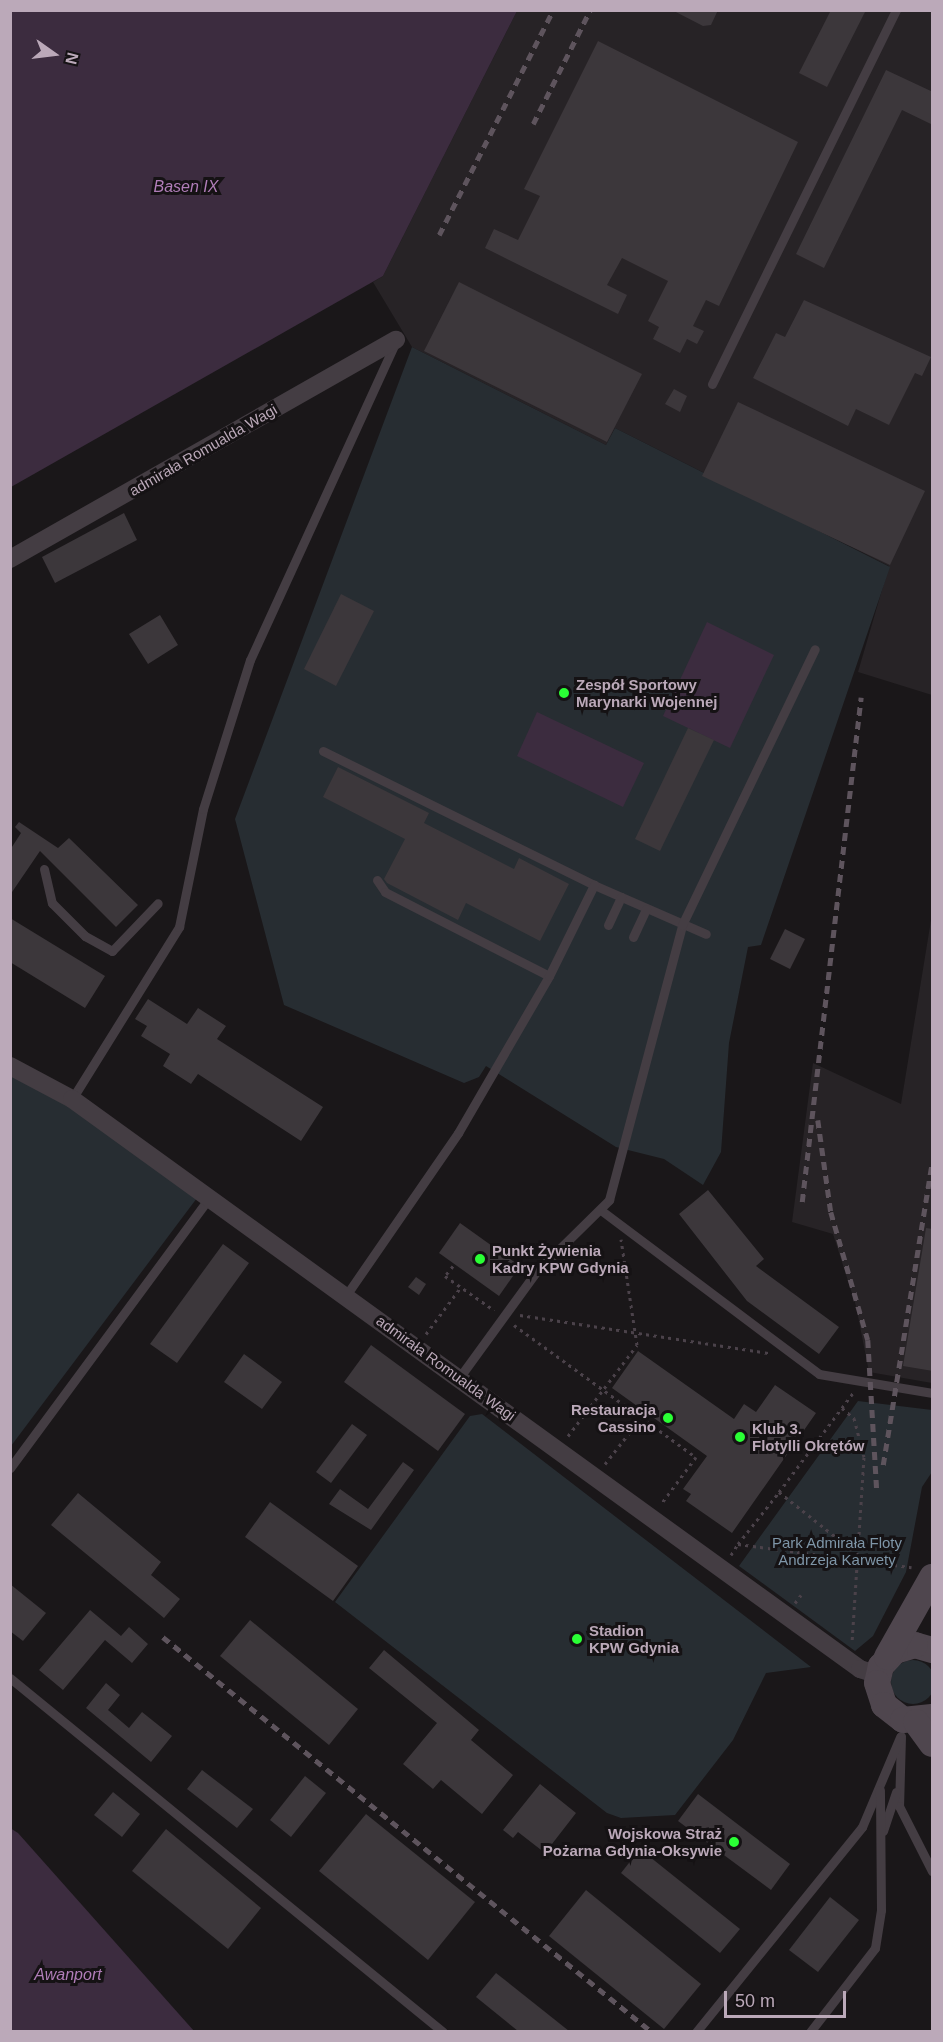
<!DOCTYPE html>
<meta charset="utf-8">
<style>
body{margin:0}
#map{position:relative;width:943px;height:2042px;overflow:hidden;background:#1a1719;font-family:Helvetica,sans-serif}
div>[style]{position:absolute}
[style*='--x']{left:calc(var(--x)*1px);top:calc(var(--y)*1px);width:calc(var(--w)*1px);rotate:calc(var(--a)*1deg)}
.built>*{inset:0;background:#272326}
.green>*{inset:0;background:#272d32}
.round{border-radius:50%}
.water>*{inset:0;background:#3c2c3f}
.building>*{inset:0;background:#3c373b}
.path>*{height:3px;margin-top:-1.5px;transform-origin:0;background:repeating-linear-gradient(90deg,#4b424a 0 3px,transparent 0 7.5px)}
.lane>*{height:9px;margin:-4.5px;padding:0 4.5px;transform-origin:4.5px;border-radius:4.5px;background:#443d43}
.street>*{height:18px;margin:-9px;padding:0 9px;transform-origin:9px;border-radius:9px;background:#443d43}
.secondary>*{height:26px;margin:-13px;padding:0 13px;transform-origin:13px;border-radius:13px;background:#4f464e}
.rail>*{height:4.5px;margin-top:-2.25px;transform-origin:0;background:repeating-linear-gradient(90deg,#5e545d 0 8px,transparent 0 14px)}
.dots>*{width:16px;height:16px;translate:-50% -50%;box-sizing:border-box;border:3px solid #151214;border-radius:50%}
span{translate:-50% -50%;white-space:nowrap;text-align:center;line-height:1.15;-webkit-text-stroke:6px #151214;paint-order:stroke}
.street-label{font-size:15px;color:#bba9b9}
.poi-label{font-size:15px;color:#bba9b9;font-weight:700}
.left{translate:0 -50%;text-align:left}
.right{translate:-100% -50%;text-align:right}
.park-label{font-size:15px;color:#7e95a7}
.water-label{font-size:16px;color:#b07db8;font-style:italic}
.frame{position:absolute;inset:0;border:12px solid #bba9b9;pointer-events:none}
.north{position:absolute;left:24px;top:24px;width:60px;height:60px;-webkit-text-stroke:4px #151214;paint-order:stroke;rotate:104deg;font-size:16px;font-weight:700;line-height:24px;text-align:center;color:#bba9b9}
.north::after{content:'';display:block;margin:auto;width:21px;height:27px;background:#bba9b9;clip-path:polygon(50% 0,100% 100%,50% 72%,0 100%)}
.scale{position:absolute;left:724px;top:1991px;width:122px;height:27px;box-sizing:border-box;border:3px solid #bba9b9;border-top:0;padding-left:8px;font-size:18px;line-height:21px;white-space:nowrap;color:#bba9b9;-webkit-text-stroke:4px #151214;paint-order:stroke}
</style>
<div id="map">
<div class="built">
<i style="clip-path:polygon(517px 11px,932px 11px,932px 695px,858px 672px,889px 566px,615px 428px,606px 445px,412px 347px,373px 282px,383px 276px)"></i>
<i style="clip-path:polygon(932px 914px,932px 1383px,869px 1372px,856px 1306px,833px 1234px,792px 1222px,813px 1063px,901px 1104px)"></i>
</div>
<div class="green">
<i style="clip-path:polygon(412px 347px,606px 445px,615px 428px,890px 567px,761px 945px,748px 947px,729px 1043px,721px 1152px,703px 1185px,664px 1159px,616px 1147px,486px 1066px,479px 1077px,464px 1083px,284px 1005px,235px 819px)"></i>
<i style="clip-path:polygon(11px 1074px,89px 1118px,197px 1198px,11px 1446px)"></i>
<i style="clip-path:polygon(858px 1401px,932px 1410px,932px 1472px,922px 1487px,906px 1572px,873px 1636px,855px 1651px,739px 1566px)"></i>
<i style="clip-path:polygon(482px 1414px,811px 1667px,766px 1673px,733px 1740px,675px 1815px,621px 1818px,607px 1813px,335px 1602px,470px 1416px)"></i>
<i class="round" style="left:891px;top:1660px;width:44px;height:44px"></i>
</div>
<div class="water">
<i style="clip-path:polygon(10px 11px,11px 10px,517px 11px,383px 276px,11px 487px)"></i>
<i style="clip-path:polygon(707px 622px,774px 655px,730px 748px,663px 716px)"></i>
<i style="clip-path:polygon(537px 712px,644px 763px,623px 807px,517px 756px)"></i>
<i style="clip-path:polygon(10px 1828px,18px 1833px,194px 2031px,11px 2031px)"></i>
</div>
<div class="building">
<i style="clip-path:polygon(672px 10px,718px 10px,711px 25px,703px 26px)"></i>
<i style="clip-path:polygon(831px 10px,866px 10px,827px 87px,799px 73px)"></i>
<i style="clip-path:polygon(598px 41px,798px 142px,719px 306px,706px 300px,693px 326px,704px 331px,697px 344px,687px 339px,680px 353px,653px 339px,659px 327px,648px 321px,668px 281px,622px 258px,607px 285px,627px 295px,618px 314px,485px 248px,494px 229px,518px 240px,540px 196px,524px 189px)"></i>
<i style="clip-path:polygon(886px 70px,933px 92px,933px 125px,902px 110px,824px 268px,796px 254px)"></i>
<i style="clip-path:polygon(459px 282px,642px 374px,607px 442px,424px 351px)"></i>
<i style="clip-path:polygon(804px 300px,931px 357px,922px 376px,915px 373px,889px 425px,856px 409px,848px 426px,753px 378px,776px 333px,785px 337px)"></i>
<i style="clip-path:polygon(674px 389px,687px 396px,680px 412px,665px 404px)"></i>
<i style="clip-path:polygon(738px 402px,925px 491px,890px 565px,702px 476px)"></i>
<i style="clip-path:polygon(124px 513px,137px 540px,55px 583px,42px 557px)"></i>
<i style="clip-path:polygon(341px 594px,374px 611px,336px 686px,304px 669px)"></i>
<i style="clip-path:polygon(160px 615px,178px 645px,148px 664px,129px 634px)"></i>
<i style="clip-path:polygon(688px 728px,714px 740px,660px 851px,635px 839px)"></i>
<i style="clip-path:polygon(338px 767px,429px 813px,424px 823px,514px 869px,519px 858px,569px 884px,540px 941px,466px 903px,458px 920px,387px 883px,384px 879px,405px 839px,323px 797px)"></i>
<i style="clip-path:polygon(19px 822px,58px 848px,69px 838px,138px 905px,116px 927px,40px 851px,10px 895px,10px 850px,21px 833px,15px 827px)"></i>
<i style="clip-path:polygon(10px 918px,105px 976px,85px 1008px,10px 962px)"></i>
<i style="clip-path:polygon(785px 929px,805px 939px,790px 969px,770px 959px)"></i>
<i style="clip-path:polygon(148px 999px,187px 1024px,198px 1008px,226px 1026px,217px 1039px,323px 1107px,301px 1141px,198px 1074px,191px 1084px,163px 1066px,170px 1054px,141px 1036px,147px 1026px,135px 1019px)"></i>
<i style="clip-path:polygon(708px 1190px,764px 1259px,756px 1266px,839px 1327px,819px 1354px,747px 1301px,679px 1214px)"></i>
<i style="clip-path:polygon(460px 1223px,520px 1266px,499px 1296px,439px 1253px)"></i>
<i style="clip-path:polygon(926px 1228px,933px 1229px,933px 1371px,903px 1366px)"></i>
<i style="clip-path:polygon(223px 1244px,249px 1263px,177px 1363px,150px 1344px)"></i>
<i style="clip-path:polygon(416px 1277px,426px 1284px,419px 1295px,408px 1287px)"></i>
<i style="clip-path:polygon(371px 1345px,465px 1414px,438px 1451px,344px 1382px)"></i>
<i style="clip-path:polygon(638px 1351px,734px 1419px,744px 1404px,756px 1412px,775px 1385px,816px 1413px,732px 1533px,686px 1501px,691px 1494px,683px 1489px,707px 1456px,612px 1388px)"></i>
<i style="clip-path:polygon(244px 1354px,282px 1382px,262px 1409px,224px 1382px)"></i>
<i style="clip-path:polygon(352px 1424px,367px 1435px,331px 1483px,316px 1472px)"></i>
<i style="clip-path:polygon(403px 1462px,414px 1470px,371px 1530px,329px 1504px,340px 1489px,368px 1509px)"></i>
<i style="clip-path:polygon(78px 1493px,161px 1562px,151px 1575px,180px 1599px,164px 1618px,51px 1525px)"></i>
<i style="clip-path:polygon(270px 1502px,358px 1566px,333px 1601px,245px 1537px)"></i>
<i style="clip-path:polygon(10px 1584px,46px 1613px,23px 1641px,10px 1631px)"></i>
<i style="clip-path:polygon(90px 1610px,121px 1636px,129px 1627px,148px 1644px,132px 1663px,105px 1640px,63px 1690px,39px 1670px)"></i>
<i style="clip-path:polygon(250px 1620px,358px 1709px,329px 1745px,220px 1656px)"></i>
<i style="clip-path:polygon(384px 1650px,479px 1730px,471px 1740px,513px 1775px,482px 1814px,441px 1780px,433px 1789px,403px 1764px,437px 1723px,369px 1668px)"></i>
<i style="clip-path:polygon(106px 1683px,120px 1695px,108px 1710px,129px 1728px,142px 1712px,172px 1736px,151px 1762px,86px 1708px)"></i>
<i style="clip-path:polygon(202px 1770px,253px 1809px,237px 1828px,187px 1789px)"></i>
<i style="clip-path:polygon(305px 1776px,326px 1793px,291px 1837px,270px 1820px)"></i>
<i style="clip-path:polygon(540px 1784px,576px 1813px,545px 1853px,518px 1832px,513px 1838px,503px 1830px)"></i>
<i style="clip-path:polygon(113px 1792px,140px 1814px,122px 1837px,94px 1815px)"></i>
<i style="clip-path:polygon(698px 1794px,790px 1864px,771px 1890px,678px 1821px)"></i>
<i style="clip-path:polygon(366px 1814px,475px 1902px,428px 1960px,319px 1871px)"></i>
<i style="clip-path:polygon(166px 1829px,261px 1908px,228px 1949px,132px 1871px)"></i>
<i style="clip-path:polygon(640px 1849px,740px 1929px,720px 1953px,621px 1873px)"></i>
<i style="clip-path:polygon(586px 1890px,701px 1984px,664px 2029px,549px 1936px)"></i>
<i style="clip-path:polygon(830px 1897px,859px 1920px,818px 1972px,789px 1950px)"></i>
<i style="clip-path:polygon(496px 1973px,569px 2031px,518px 2031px,476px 1997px)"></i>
</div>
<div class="path">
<i style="--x:453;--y:1266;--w:13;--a:129"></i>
<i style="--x:445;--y:1276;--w:60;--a:34.8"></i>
<i style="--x:520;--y:1315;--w:251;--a:8.7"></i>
<i style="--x:514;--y:1325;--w:225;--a:36"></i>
<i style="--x:696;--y:1457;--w:59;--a:126.7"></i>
<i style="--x:426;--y:1334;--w:59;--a:-53.3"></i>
<i style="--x:842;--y:1408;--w:16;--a:40"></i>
<i style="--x:854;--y:1418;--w:40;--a:75.6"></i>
<i style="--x:864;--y:1457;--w:187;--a:93.7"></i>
<i style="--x:568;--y:1436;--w:114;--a:-52.8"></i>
<i style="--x:637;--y:1345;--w:107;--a:-98.6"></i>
<i style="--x:605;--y:1464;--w:58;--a:-52"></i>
<i style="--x:779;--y:1492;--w:124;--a:-53.2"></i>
<i style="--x:738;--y:1544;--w:66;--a:-51.7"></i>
<i style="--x:779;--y:1492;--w:105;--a:38.4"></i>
<i style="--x:731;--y:1555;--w:13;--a:-58"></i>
<i style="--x:738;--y:1544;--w:175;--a:7.6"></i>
<i style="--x:795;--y:1603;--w:10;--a:-53"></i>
</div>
<div class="lane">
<i style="--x:712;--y:384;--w:417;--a:-63.8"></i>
<i style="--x:323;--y:751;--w:302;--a:26.3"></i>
<i style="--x:594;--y:885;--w:122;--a:23.6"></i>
<i style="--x:44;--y:869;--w:35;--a:77"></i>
<i style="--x:52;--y:903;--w:47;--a:45"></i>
<i style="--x:85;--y:936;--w:31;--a:29"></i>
<i style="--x:112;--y:951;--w:66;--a:-46.2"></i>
<i style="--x:377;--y:880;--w:14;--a:56"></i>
<i style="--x:385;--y:892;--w:184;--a:27.1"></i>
<i style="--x:608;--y:925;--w:31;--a:-65"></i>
<i style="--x:633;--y:937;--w:31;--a:-65"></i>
<i style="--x:72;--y:1099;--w:203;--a:-58.1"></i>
<i style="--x:179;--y:927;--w:120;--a:-78.5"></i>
<i style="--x:203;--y:809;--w:156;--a:-72.5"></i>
<i style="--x:250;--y:660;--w:346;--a:-65.4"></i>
<i style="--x:602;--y:1211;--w:271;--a:36.9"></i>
<i style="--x:819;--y:1374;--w:115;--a:9.5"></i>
<i style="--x:347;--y:1294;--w:196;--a:-55.4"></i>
<i style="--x:458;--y:1133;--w:181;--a:-59.9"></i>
<i style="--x:549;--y:976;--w:102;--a:-63.7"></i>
<i style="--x:459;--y:1378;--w:131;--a:-54"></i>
<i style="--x:536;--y:1272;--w:103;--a:-44.6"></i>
<i style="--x:609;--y:1200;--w:285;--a:-75.1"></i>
<i style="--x:682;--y:925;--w:306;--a:-64.3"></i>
<i style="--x:10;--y:1468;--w:337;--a:-53.6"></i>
<i style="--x:10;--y:1678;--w:559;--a:39.27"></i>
<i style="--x:901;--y:1736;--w:70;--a:91.6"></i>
<i style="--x:899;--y:1806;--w:73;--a:63.1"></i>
<i style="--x:883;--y:1831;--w:41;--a:-71.6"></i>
<i style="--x:696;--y:2032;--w:264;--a:-51"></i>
<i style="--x:862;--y:1827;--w:98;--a:-67.1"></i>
<i style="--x:810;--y:2032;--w:106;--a:-52.3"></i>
<i style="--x:875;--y:1948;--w:38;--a:-81"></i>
<i style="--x:881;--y:1910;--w:120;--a:-90.5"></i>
</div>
<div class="street">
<i style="--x:10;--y:559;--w:444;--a:-29.6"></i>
<i style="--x:10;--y:1066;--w:70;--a:28"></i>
<i style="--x:72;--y:1099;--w:973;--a:35.88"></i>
<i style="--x:860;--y:1669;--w:19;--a:18"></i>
</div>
<div class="secondary">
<i style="--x:932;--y:1650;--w:18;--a:-164"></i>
<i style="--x:915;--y:1645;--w:21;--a:163"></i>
<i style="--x:895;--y:1651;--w:21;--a:133"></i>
<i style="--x:881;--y:1666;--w:17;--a:103"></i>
<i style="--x:877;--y:1683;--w:23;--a:72"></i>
<i style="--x:884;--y:1705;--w:24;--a:38"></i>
<i style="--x:903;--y:1720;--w:29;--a:-6"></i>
<i style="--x:887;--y:1657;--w:92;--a:-60.6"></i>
<i style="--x:916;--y:1722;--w:27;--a:54"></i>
</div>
<div class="rail">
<i style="--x:533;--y:124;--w:127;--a:-63.4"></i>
<i style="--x:439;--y:235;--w:252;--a:-63.1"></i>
<i style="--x:818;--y:1120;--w:93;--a:82"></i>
<i style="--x:831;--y:1212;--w:133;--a:73.9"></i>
<i style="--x:868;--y:1340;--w:153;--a:86.6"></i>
<i style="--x:802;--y:1202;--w:508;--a:-83.34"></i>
<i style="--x:883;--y:1465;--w:306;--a:-80.8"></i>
<i style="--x:163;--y:1637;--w:629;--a:38.93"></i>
</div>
<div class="dots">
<i style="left:564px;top:693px;background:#2aff35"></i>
<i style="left:480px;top:1259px;background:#2aff35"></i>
<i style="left:668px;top:1418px;background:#2aff35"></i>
<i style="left:740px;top:1437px;background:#2aff35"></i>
<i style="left:577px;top:1639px;background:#2aff35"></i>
<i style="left:734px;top:1842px;background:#2aff35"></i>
</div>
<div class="street-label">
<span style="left:203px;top:450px;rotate:-30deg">admirała Romualda Wagi</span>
<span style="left:446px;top:1368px;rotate:36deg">admirała Romualda Wagi</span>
</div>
<div class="poi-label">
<span class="left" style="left:576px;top:693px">Zespół Sportowy<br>Marynarki Wojennej</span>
<span class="left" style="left:492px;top:1259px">Punkt Żywienia<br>Kadry KPW Gdynia</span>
<span class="right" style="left:656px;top:1418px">Restauracja<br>Cassino</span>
<span class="left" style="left:752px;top:1437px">Klub 3.<br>Flotylli Okrętów</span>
<span class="left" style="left:589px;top:1639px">Stadion<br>KPW Gdynia</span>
<span class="right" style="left:722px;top:1842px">Wojskowa Straż<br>Pożarna Gdynia-Oksywie</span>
</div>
<div class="park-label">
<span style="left:837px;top:1551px">Park Admirała Floty<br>Andrzeja Karwety</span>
</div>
<div class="water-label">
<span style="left:186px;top:187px">Basen IX</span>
<span style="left:68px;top:1975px">Awanport</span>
</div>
<div class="frame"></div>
<div class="north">N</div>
<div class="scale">50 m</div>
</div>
